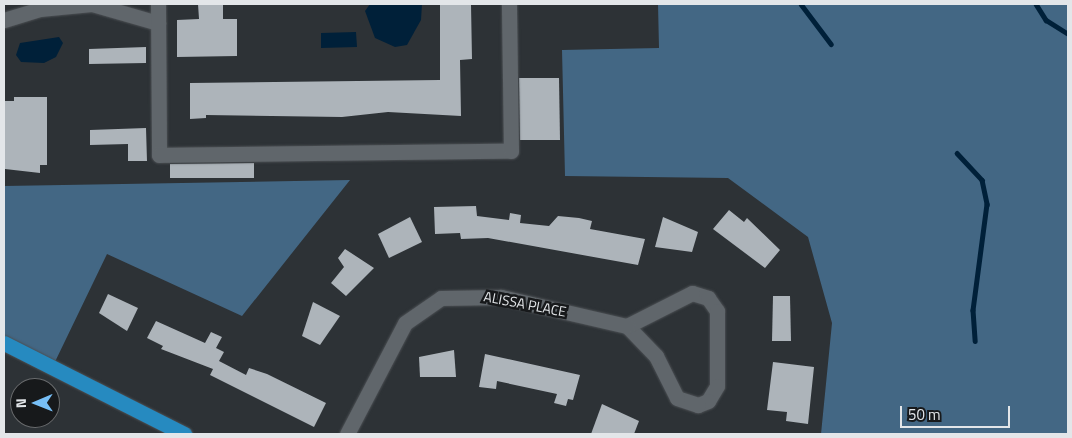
<!DOCTYPE html>
<style>
body{margin:0}
#map{position:relative;width:1072px;height:438px;overflow:hidden;background:#2d3236;font-family:"Titillium Web",sans-serif}
div>[style]{position:absolute}
[style*='--x']{left:calc(var(--x)*1px);top:calc(var(--y)*1px);width:calc(var(--w)*1px);rotate:calc(var(--a)*1deg)}
.forest>*{inset:0;background:#436784}
.water>*{inset:0;background:#002039}
.stream>*{height:4.5px;margin:-2.25px;padding:0 2.25px;transform-origin:2.25px;border-radius:2.25px;background:#002039}
.building>*{inset:0;background:#adb4ba}
.roads{filter:drop-shadow(0 0 1px #4b4f53) drop-shadow(0 0 1px #4b4f53)}
.minor>*{height:15px;margin:-7.5px;padding:0 7.5px;transform-origin:7.5px;border-radius:7.5px;background:#60666b}
.major>*{height:15px;margin:-7.5px;padding:0 7.5px;transform-origin:7.5px;border-radius:7.5px;background:#268ac0}
span{translate:-50% -50%;white-space:nowrap;text-align:center;line-height:1.15;-webkit-text-stroke:5px #17191b;paint-order:stroke}
.street-label{font-size:14px;color:#e3e6e9}
.frame{position:absolute;inset:0;border:5px solid #e3e6e9;pointer-events:none}
.north{position:absolute;left:10px;top:378px;width:50px;height:50px;box-sizing:border-box;background:#17191b;border:1px solid #696b6d;border-radius:50%;rotate:269deg;font-size:14px;font-weight:700;line-height:20px;text-align:center;color:#e3e6e9}
.north::after{content:'';display:block;margin:auto;width:18px;height:22px;background:#77bff7;clip-path:polygon(50% 0,100% 100%,50% 72%,0 100%)}
.scale{position:absolute;left:900px;top:406px;width:110px;height:22px;box-sizing:border-box;border:2px solid #e3e6e9;border-top:0;padding-left:6px;font-size:15px;line-height:18px;white-space:nowrap;color:#e3e6e9;-webkit-text-stroke:4px #17191b;paint-order:stroke}
</style>
<div id="map">
<div class="forest">
<i style="clip-path:polygon(658px 4px,1068px 4px,1068px 434px,821px 434px,832px 323px,808px 237px,728px 178px,565px 176px,562px 50px,659px 48px)"></i>
<i style="clip-path:polygon(350px 180px,242px 316px,107px 254px,52px 368px,4px 343px,4px 186px)"></i>
</div>
<div class="water">
<i style="clip-path:polygon(370px 4px,422px 4px,421px 20px,407px 45px,395px 47px,375px 38px,365px 11px)"></i>
<i style="clip-path:polygon(356px 32px,357px 47px,321px 48px,321px 33px)"></i>
<i style="clip-path:polygon(59px 37px,63px 43px,56px 57px,44px 63px,21px 62px,16px 55px,20px 43px)"></i>
</div>
<div class="stream">
<i style="--x:801;--y:4;--w:50;--a:53.1"></i>
<i style="--x:1036;--y:4;--w:19;--a:58"></i>
<i style="--x:1046;--y:20;--w:26;--a:32"></i>
<i style="--x:957;--y:153;--w:37;--a:47"></i>
<i style="--x:982;--y:180;--w:25;--a:78"></i>
<i style="--x:987;--y:204;--w:107;--a:97.5"></i>
<i style="--x:973;--y:310;--w:31;--a:86"></i>
</div>
<div class="building">
<i style="clip-path:polygon(198px 4px,223px 4px,223px 19px,237px 19px,237px 56px,177px 57px,177px 20px,199px 19px)"></i>
<i style="clip-path:polygon(440px 4px,471px 4px,472px 59px,460px 60px,461px 116px,388px 112px,342px 117px,206px 115px,206px 118px,190px 119px,190px 83px,440px 80px)"></i>
<i style="clip-path:polygon(146px 47px,146px 63px,89px 64px,89px 49px)"></i>
<i style="clip-path:polygon(519px 78px,559px 78px,560px 140px,520px 140px)"></i>
<i style="clip-path:polygon(14px 97px,47px 97px,47px 165px,40px 165px,40px 173px,5px 169px,4px 101px,14px 101px)"></i>
<i style="clip-path:polygon(146px 128px,147px 161px,128px 161px,128px 144px,90px 145px,90px 130px)"></i>
<i style="clip-path:polygon(254px 163px,254px 178px,170px 178px,170px 164px)"></i>
<i style="clip-path:polygon(476px 206px,477px 216px,509px 220px,510px 213px,521px 215px,520px 223px,549px 226px,558px 216px,579px 218px,592px 221px,590px 229px,645px 239px,638px 265px,488px 238px,461px 239px,460px 233px,435px 234px,434px 207px)"></i>
<i style="clip-path:polygon(729px 210px,744px 222px,747px 218px,780px 250px,765px 268px,713px 229px)"></i>
<i style="clip-path:polygon(410px 217px,422px 242px,389px 258px,378px 234px)"></i>
<i style="clip-path:polygon(663px 217px,698px 232px,692px 252px,655px 247px)"></i>
<i style="clip-path:polygon(345px 249px,374px 268px,346px 296px,331px 283px,344px 267px,338px 258px)"></i>
<i style="clip-path:polygon(108px 294px,138px 308px,127px 331px,99px 313px)"></i>
<i style="clip-path:polygon(773px 296px,790px 296px,791px 341px,772px 341px)"></i>
<i style="clip-path:polygon(313px 302px,340px 316px,320px 345px,302px 336px)"></i>
<i style="clip-path:polygon(156px 321px,205px 343px,211px 332px,222px 337px,216px 348px,224px 352px,219px 361px,246px 375px,249px 368px,267px 374px,326px 403px,314px 427px,210px 375px,213px 369px,161px 349px,163px 346px,147px 338px)"></i>
<i style="clip-path:polygon(454px 350px,456px 377px,420px 377px,419px 357px)"></i>
<i style="clip-path:polygon(485px 354px,580px 375px,573px 400px,568px 399px,566px 406px,554px 403px,557px 394px,497px 381px,496px 389px,479px 387px)"></i>
<i style="clip-path:polygon(773px 362px,814px 367px,808px 424px,786px 421px,787px 412px,767px 410px)"></i>
<i style="clip-path:polygon(602px 404px,639px 421px,634px 434px,591px 434px)"></i>
</div>
<div class="roads">
<div class="minor">
<i style="--x:92;--y:4;--w:69;--a:16.1"></i>
<i style="--x:158;--y:4;--w:151;--a:89.6"></i>
<i style="--x:159;--y:155;--w:352;--a:-0.7"></i>
<i style="--x:511;--y:151;--w:147;--a:-90.8"></i>
<i style="--x:4;--y:20;--w:38;--a:-17"></i>
<i style="--x:40;--y:9;--w:52;--a:-5.5"></i>
<i style="--x:692;--y:293;--w:17;--a:17"></i>
<i style="--x:708;--y:298;--w:16;--a:55"></i>
<i style="--x:717;--y:311;--w:75;--a:90"></i>
<i style="--x:717;--y:386;--w:17;--a:121"></i>
<i style="--x:708;--y:401;--w:11;--a:158"></i>
<i style="--x:698;--y:405;--w:22;--a:-162"></i>
<i style="--x:677;--y:398;--w:47;--a:-116.6"></i>
<i style="--x:656;--y:356;--w:42;--a:-134"></i>
<i style="--x:627;--y:326;--w:73;--a:-26.9"></i>
<i style="--x:347;--y:434;--w:125;--a:-62.4"></i>
<i style="--x:405;--y:323;--w:44;--a:-34.8"></i>
<i style="--x:441;--y:298;--w:60;--a:-1"></i>
<i style="--x:501;--y:297;--w:129;--a:13"></i>
</div>
<div class="major">
<i style="--x:4;--y:343;--w:202;--a:26.8"></i>
</div>
</div>
<div class="street-label">
<span style="left:525px;top:304px;rotate:11deg">ALISSA PLACE</span>
</div>
<div class="frame"></div>
<div class="north">N</div>
<div class="scale">50 m</div>
</div>
